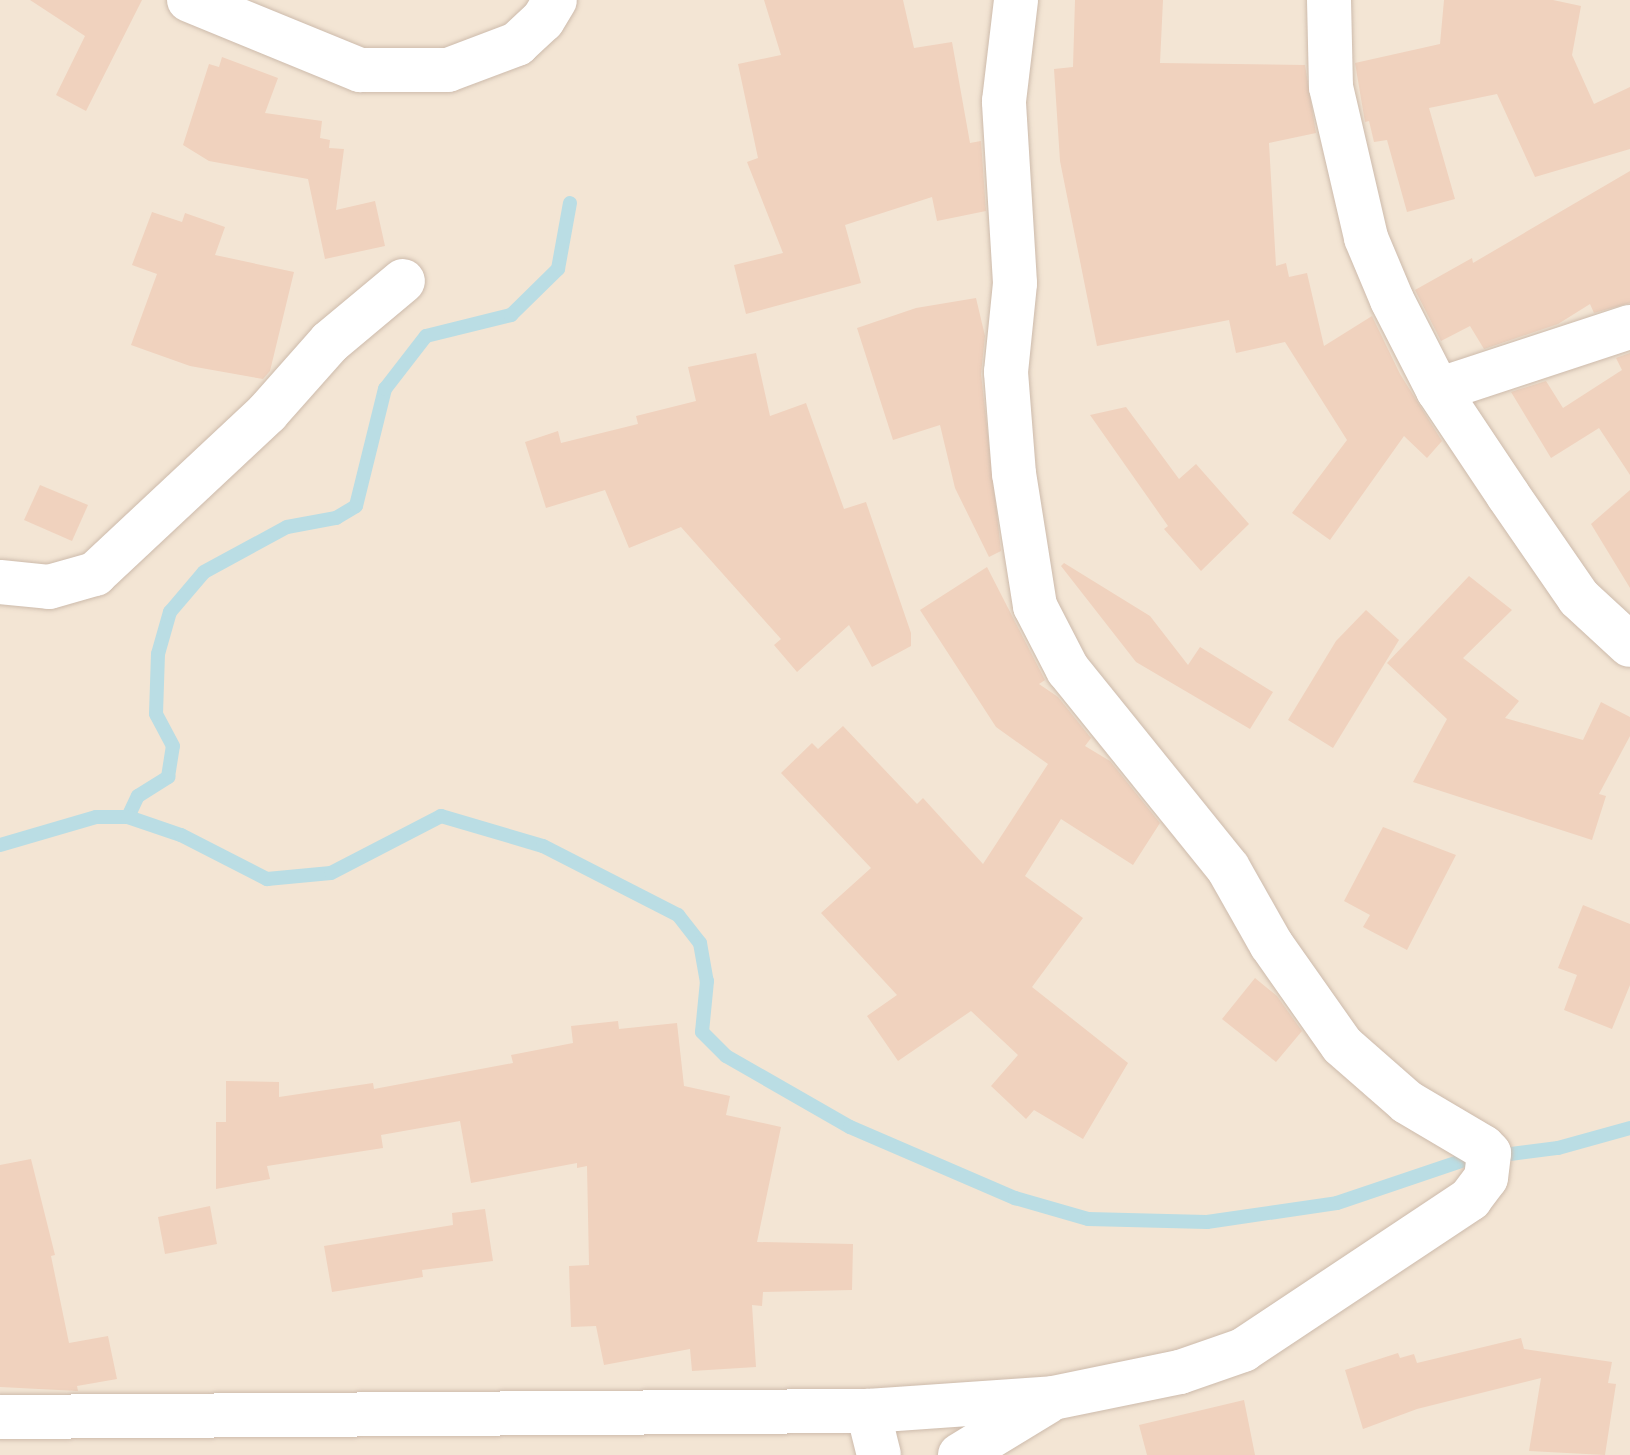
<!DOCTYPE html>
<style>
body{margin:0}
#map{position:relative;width:1630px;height:1455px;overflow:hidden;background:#fbf3e5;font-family:"Archivo Narrow",sans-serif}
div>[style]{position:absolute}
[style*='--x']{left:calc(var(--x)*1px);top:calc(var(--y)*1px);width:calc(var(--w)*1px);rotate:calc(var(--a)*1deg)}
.residential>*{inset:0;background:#f3e5d4}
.stream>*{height:14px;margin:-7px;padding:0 7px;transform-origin:7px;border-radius:7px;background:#badde4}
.building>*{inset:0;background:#f0d2be}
.roads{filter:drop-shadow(0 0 2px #cdbbac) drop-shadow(0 0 2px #cdbbac)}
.street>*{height:44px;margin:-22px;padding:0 22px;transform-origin:22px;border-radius:22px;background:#fff}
span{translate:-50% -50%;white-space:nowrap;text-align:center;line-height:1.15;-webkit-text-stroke:6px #fef7eb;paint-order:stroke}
</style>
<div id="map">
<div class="residential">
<i style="clip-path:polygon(0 0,1630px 0,1630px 1455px,0 1455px)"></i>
</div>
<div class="stream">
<i style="--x:128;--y:817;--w:23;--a:-65"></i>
<i style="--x:138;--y:796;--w:36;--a:-32"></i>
<i style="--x:168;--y:777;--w:31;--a:-81"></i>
<i style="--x:173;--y:746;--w:36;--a:-118"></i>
<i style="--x:156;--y:714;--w:60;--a:-88.1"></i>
<i style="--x:158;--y:654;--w:44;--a:-74.1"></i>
<i style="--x:170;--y:612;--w:52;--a:-49.6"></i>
<i style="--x:204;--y:572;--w:94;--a:-28.5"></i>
<i style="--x:287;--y:527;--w:50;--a:-10.4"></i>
<i style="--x:336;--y:518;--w:23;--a:-31"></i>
<i style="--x:356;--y:506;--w:121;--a:-76.1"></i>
<i style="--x:385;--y:389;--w:67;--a:-52.3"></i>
<i style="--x:426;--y:336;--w:88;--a:-13.9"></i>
<i style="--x:511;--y:315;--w:66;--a:-44.4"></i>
<i style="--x:558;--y:269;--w:67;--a:-79.7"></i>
<i style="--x:0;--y:845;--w:100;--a:-16.3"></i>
<i style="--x:96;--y:817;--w:32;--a:0"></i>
<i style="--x:128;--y:817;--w:56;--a:18.8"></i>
<i style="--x:181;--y:835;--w:97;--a:27.1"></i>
<i style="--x:267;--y:879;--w:64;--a:-5.4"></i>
<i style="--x:331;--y:873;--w:124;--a:-27.4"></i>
<i style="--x:441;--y:816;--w:106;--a:16.4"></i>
<i style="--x:543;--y:846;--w:152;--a:27.1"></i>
<i style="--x:678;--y:915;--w:36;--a:52"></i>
<i style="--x:700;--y:943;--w:39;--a:80"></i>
<i style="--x:707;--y:981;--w:51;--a:95.6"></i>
<i style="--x:702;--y:1032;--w:34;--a:45"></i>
<i style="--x:726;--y:1056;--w:143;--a:29.8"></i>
<i style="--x:850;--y:1127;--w:180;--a:23.3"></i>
<i style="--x:1015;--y:1198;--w:76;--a:16"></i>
<i style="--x:1088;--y:1219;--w:119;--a:1.4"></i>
<i style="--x:1207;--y:1222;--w:131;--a:-8.3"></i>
<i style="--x:1337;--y:1203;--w:134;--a:-18.7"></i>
<i style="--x:1464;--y:1160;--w:95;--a:-7.3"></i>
<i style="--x:1558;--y:1148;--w:75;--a:-15.5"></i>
</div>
<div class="building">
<i style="clip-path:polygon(30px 0,142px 0,86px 111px,56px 95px,85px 36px)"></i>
<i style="clip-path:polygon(764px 0,903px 0,914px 48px,952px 42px,970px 143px,981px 141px,986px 211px,937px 221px,932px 197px,845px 225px,861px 283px,746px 314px,734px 265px,783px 253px,747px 162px,758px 158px,738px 64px,781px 55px)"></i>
<i style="clip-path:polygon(1075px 0,1163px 0,1160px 63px,1305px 65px,1316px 133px,1269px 143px,1276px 266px,1286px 263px,1289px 277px,1307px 273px,1324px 346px,1372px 316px,1400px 374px,1442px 441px,1427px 458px,1404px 436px,1330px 540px,1292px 513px,1347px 440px,1285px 342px,1236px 353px,1229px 320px,1097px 346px,1060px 161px,1054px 69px,1073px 67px)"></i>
<i style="clip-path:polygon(1444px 0,1553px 0,1581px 6px,1572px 55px,1594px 104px,1630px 87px,1630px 149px,1535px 177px,1497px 94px,1429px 108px,1455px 199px,1407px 212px,1387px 140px,1374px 142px,1369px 121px,1365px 122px,1355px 63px,1440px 44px)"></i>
<i style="clip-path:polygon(222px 57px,278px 78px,265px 113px,322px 121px,320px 138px,330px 140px,329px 148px,344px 149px,336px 210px,375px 201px,385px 246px,325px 259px,308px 179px,209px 161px,183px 145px,209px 64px,219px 67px)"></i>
<i style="clip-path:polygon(1630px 171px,1630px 303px,1594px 313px,1590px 304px,1558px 324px,1484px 349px,1470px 326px,1441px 341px,1415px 290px,1472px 258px,1473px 263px)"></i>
<i style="clip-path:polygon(152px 212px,182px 222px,185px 213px,225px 227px,215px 255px,294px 272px,270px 371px,263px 379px,190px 366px,131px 345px,157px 274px,132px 265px)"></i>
<i style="clip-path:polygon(976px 298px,985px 336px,981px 374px,1001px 551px,989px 557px,955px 488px,940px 425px,893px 440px,857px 328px,916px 308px)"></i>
<i style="clip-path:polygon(756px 353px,770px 416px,806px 403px,844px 509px,866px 502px,911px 633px,911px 646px,872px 667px,849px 625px,797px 672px,774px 645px,781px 639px,681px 527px,629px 548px,605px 490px,546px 508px,525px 442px,558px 431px,561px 443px,638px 424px,636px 416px,696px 401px,688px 367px)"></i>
<i style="clip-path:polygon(1630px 353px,1630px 475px,1599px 428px,1551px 458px,1511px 392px,1546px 381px,1563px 408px,1622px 370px,1616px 358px)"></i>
<i style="clip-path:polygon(1126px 407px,1179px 479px,1196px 464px,1249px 524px,1201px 571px,1164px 529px,1168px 526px,1090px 415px)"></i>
<i style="clip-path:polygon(40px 485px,88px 505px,72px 541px,24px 520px)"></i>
<i style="clip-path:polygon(1630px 490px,1630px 588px,1591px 524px)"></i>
<i style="clip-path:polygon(1064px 563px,1150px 616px,1188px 665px,1200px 647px,1273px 692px,1250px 729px,1136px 662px,1061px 566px)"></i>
<i style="clip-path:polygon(987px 567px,1045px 680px,1039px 684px,1058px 697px,1091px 738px,1085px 746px,1110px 761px,1160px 823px,1133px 865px,1061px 819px,1025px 876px,1083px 918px,1032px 987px,1128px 1063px,1083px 1139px,1034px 1110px,1026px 1119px,991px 1086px,1018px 1055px,971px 1011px,898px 1061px,867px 1016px,897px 995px,821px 913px,871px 868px,781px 773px,812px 743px,818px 749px,843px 726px,917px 804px,923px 798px,983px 864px,1048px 764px,996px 727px,920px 610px)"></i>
<i style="clip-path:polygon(1469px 576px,1512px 610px,1463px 658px,1519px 701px,1505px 718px,1583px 740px,1601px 702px,1630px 717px,1630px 736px,1599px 794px,1606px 796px,1592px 840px,1413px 782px,1447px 719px,1387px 663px)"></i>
<i style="clip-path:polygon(1366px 610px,1399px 640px,1333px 748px,1288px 720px,1336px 641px)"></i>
<i style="clip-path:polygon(1383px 827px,1456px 855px,1407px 950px,1363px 927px,1370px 915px,1344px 901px)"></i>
<i style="clip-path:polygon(1583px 905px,1630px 924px,1630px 985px,1612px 1029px,1564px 1010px,1577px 975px,1558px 968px)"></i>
<i style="clip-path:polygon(1255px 978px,1277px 996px,1302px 1031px,1276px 1062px,1222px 1019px)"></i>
<i style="clip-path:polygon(618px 1021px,619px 1029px,677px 1023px,684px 1086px,730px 1096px,726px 1115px,781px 1127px,757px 1242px,853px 1244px,852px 1290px,763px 1292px,762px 1306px,752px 1305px,756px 1367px,692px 1371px,690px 1349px,604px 1365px,596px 1326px,571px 1327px,569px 1266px,589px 1265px,587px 1166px,577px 1168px,577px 1163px,471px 1183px,460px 1121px,381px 1135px,383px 1148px,267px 1166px,270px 1179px,216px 1189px,216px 1122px,226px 1122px,226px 1081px,279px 1082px,279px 1097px,373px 1083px,374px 1089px,513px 1063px,511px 1055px,573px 1043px,571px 1026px)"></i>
<i style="clip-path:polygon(31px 1159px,55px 1255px,51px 1256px,69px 1343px,108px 1336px,117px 1379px,77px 1386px,78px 1391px,0 1387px,0 1165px)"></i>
<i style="clip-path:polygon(210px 1206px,217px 1244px,165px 1254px,158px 1217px)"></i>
<i style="clip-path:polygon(485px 1209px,493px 1261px,422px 1270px,423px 1277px,332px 1292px,324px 1246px,453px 1225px,452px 1213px)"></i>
<i style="clip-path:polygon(1521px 1338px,1524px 1349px,1612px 1362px,1608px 1383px,1616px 1384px,1605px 1455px,1529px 1451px,1541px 1378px,1417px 1409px,1363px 1429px,1345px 1370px,1398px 1353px,1400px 1358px,1414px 1354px,1417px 1363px)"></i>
<i style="clip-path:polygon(1244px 1400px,1255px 1455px,1147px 1455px,1139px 1425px)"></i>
</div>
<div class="roads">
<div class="street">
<i style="--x:189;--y:0;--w:185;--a:22.3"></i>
<i style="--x:360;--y:70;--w:88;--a:0"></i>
<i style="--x:448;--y:70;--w:74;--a:-20.6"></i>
<i style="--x:517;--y:44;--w:35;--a:-43"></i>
<i style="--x:543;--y:20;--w:23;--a:-59"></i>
<i style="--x:1329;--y:0;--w:87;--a:88.7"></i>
<i style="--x:1331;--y:87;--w:155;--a:76.9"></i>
<i style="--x:1366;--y:238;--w:67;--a:67.2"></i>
<i style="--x:1392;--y:300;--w:101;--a:62.9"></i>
<i style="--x:1438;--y:390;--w:126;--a:56.3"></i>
<i style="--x:1508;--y:495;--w:125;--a:55.4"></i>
<i style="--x:1579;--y:598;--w:69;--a:42.7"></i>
<i style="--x:1438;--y:390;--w:202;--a:-18.2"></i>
<i style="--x:0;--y:582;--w:49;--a:5.8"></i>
<i style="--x:49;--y:587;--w:48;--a:-15.8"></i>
<i style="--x:95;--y:574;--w:236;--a:-43.1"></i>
<i style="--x:267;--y:413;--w:95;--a:-48.4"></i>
<i style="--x:330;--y:342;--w:95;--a:-39.9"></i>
<i style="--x:868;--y:1411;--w:45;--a:76"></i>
<i style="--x:0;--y:1417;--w:868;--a:-0.4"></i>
<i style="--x:868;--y:1411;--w:185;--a:-4"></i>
<i style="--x:1053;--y:1398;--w:130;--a:-11.6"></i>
<i style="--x:1180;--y:1372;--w:67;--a:-19.2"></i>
<i style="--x:1243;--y:1350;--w:273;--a:-33.6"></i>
<i style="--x:1470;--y:1199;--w:26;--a:-53"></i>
<i style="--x:1486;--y:1178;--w:25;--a:-83"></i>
<i style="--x:1489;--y:1153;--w:8;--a:-135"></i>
<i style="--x:1483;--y:1147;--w:88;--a:-149.4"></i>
<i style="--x:1407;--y:1102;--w:86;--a:-138.8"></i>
<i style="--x:1342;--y:1045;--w:123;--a:-125.1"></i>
<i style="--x:1271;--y:944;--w:87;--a:-119.5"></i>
<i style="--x:1228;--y:868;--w:255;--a:-128.9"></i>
<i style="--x:1068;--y:670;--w:72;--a:-117.3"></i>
<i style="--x:1035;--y:606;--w:134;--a:-99"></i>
<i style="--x:1014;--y:474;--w:102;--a:-94.5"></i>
<i style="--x:1006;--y:372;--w:89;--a:-84.2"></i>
<i style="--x:1015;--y:283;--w:182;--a:-93.5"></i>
<i style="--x:1004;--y:101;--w:102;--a:-83.2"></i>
<i style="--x:960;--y:1455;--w:102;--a:-31.3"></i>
</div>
</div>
</div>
